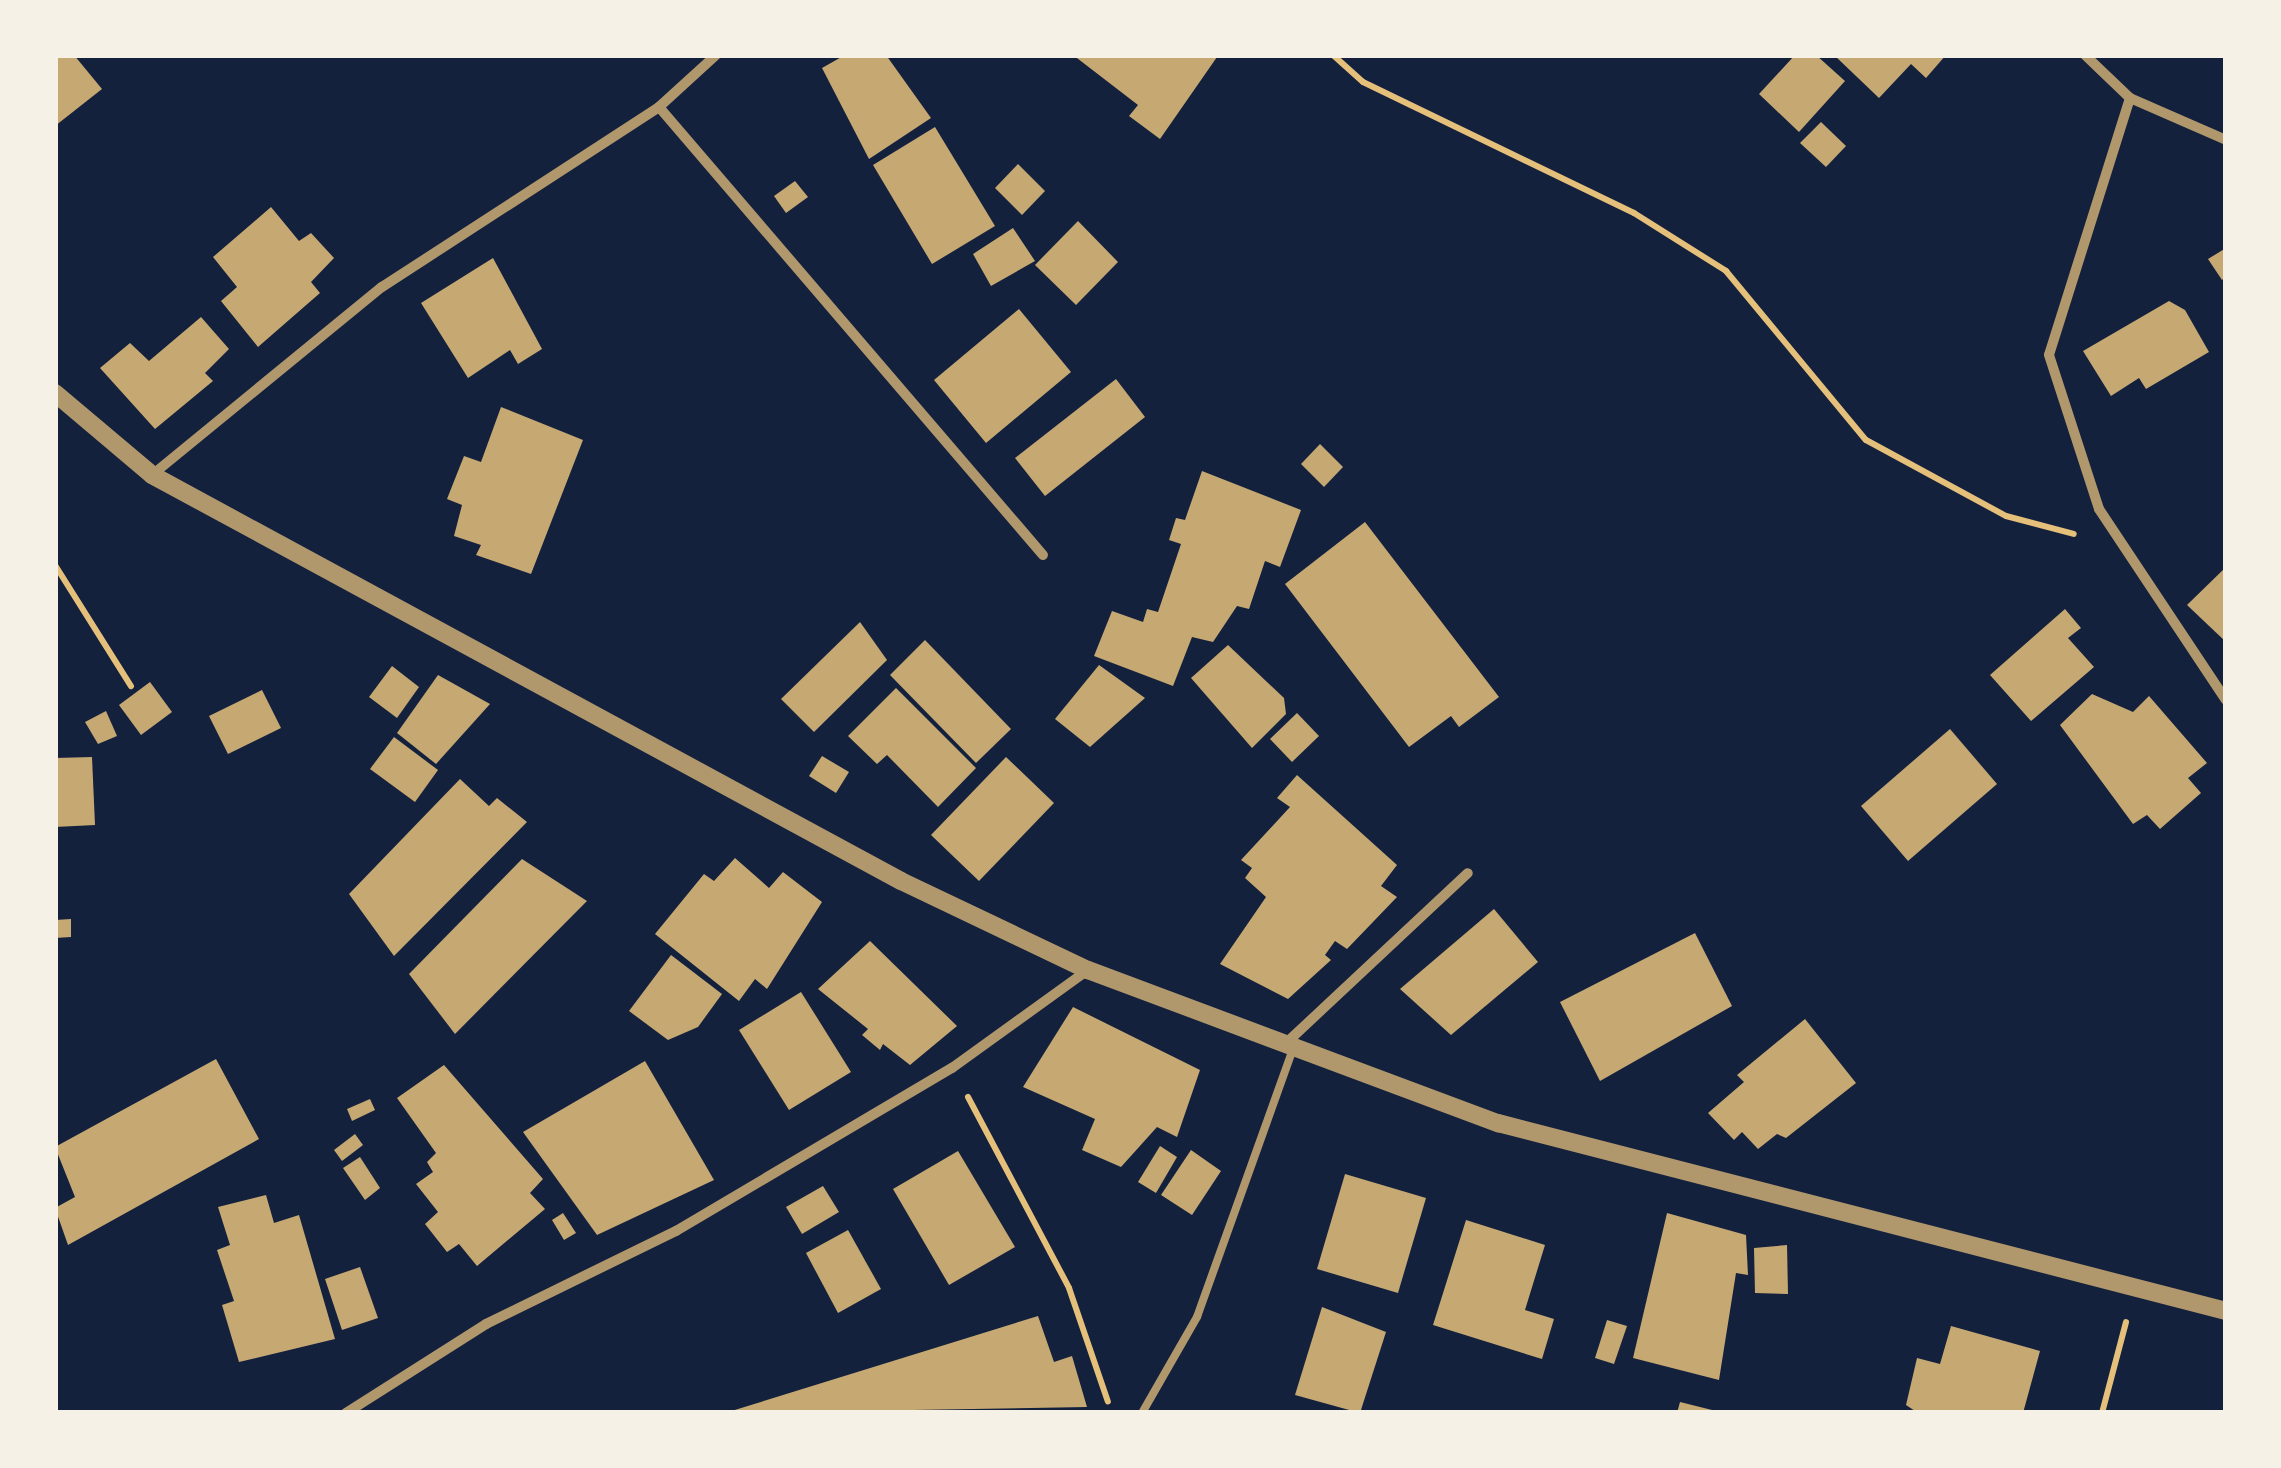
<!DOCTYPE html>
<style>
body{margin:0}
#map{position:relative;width:2281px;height:1468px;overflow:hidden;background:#14213d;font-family:"Roboto Condensed",sans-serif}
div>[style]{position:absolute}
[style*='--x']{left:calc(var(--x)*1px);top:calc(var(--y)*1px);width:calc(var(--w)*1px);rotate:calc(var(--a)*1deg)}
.building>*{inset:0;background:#c6a872}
.path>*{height:6px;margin:-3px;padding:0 3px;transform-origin:3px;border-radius:3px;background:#e5c07b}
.service>*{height:8px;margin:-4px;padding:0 4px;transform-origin:4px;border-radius:4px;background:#b1986c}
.minor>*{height:10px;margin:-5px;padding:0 5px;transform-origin:5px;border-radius:5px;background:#b1986c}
.tertiary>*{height:18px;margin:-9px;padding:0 9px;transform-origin:9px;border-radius:9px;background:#b1986c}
span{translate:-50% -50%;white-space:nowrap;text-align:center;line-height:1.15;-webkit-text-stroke:8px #f6f1e7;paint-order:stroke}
.frame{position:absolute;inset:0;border:58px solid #f6f1e7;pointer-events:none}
</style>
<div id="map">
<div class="building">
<i style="clip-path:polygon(55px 55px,74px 55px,102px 89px,55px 126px)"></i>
<i style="clip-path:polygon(845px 55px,886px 55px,931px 118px,869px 159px,822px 68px)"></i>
<i style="clip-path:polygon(1073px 55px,1214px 55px,1217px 57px,1160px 139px,1129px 116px,1138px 105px)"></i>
<i style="clip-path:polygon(1795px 55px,1816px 55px,1845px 81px,1799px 132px,1759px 94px)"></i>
<i style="clip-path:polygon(1834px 55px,1946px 55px,1926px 78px,1911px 64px,1879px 98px)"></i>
<i style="clip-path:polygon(1821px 122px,1846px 146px,1826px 167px,1800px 143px)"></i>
<i style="clip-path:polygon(935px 127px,995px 226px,932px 264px,873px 165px)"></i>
<i style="clip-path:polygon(1018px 164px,1045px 191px,1022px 215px,995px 188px)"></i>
<i style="clip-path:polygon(795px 181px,808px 197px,786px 213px,774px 196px)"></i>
<i style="clip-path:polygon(271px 207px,299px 241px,311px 233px,334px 258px,311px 282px,320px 293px,258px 347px,221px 301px,237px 287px,213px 257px)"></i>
<i style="clip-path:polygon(1078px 221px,1118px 262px,1076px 305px,1035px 265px)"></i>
<i style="clip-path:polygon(1013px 228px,1035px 261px,991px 286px,973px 254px)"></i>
<i style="clip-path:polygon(2226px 248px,2226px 276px,2222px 280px,2208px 259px)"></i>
<i style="clip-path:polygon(493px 258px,542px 349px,518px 364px,510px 350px,468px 378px,421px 303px)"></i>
<i style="clip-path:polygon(2169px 301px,2185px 310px,2209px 352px,2146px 389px,2139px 378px,2111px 396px,2083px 351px)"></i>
<i style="clip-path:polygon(1019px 309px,1071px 372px,986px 443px,934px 380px)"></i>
<i style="clip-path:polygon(201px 317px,229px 349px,205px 373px,213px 381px,155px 429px,100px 368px,130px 343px,149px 361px)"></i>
<i style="clip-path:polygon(1116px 379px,1145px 417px,1045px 496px,1015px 458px)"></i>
<i style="clip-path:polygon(501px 407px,583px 440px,531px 574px,476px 555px,481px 545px,454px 536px,462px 505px,447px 499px,464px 456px,481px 462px)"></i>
<i style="clip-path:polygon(1320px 444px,1343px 467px,1324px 487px,1301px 464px)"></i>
<i style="clip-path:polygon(1202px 471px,1301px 510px,1280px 567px,1265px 561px,1249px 609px,1237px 606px,1213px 642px,1192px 637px,1173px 686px,1094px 656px,1112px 611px,1143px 622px,1147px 609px,1158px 612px,1181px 544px,1169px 540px,1176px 518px,1185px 520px)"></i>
<i style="clip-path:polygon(1365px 522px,1499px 697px,1459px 727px,1451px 716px,1409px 747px,1285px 584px)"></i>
<i style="clip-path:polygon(2226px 567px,2226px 642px,2187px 605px)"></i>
<i style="clip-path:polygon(2065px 609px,2081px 628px,2068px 638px,2094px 667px,2031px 721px,1990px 675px)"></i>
<i style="clip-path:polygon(860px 622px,887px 660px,814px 732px,781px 699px)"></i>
<i style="clip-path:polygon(925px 640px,1011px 729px,976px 763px,890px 675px)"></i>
<i style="clip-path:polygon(1228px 645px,1284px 698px,1286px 714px,1252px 748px,1191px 678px)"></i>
<i style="clip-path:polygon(1099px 665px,1145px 698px,1090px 747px,1055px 719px)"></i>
<i style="clip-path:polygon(392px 666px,419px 687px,397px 718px,369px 697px)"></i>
<i style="clip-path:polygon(438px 675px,490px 704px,436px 764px,397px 733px)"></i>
<i style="clip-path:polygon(150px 682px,172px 712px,141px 735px,119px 705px)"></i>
<i style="clip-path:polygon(896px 688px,976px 768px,938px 807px,887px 755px,877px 764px,848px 736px)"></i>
<i style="clip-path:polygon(262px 690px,281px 728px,228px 754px,209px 716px)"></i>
<i style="clip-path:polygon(2092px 694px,2133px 712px,2149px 696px,2207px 763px,2188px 778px,2201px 793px,2160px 829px,2147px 815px,2133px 824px,2060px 725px)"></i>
<i style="clip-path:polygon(106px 711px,117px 736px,98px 744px,85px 722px)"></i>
<i style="clip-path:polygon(1297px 713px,1319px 736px,1292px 762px,1270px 739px)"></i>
<i style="clip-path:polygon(1950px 729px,1997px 784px,1908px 861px,1861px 806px)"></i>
<i style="clip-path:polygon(394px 737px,438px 770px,415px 802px,370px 769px)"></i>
<i style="clip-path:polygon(822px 756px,849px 772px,836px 793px,809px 776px)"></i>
<i style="clip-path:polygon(92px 757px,95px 825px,55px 827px,55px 758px)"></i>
<i style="clip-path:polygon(1006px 757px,1054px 803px,979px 881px,931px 835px)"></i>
<i style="clip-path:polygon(1297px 775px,1397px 865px,1381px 886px,1397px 897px,1347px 949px,1335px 941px,1325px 955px,1331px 960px,1288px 999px,1220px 964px,1266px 897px,1245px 878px,1252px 868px,1241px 860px,1290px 807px,1277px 798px)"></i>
<i style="clip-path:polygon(460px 779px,489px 806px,497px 798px,527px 822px,394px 956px,349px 894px)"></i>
<i style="clip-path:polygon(735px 858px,769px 888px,783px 872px,822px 902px,767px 989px,755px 979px,739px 1001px,655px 934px,704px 874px,714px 881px)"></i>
<i style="clip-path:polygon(522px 859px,587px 901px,455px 1034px,409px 974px)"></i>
<i style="clip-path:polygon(1494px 909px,1538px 962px,1451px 1035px,1400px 989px)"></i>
<i style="clip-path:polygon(71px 919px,71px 937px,55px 938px,55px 920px)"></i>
<i style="clip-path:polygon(1695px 933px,1732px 1006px,1600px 1081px,1560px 1002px)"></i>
<i style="clip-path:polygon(870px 941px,957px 1026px,910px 1065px,883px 1044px,880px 1050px,862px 1035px,868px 1029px,818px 989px)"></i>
<i style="clip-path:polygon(671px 955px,722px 994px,698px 1027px,668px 1040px,629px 1011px)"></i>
<i style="clip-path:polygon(801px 992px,851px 1072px,789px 1110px,739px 1030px)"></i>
<i style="clip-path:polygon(1073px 1007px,1200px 1070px,1177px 1137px,1157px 1127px,1121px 1167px,1082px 1150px,1095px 1119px,1023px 1087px)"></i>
<i style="clip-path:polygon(1805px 1019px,1856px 1083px,1786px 1138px,1777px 1134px,1758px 1149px,1742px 1132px,1734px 1140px,1708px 1113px,1744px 1082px,1737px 1075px)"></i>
<i style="clip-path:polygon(216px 1059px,259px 1139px,68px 1245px,55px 1208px,75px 1197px,55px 1147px)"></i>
<i style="clip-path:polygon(645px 1061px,714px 1180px,597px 1235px,523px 1132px)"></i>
<i style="clip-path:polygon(444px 1065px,543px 1179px,530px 1193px,545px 1209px,477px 1266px,459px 1244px,447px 1252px,425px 1224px,438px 1212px,416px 1184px,433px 1172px,427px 1162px,436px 1153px,397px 1098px)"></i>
<i style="clip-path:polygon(370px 1099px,375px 1110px,352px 1121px,347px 1109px)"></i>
<i style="clip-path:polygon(355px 1134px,363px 1145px,342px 1161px,334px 1150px)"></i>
<i style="clip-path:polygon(1160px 1146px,1177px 1157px,1156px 1193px,1138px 1182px)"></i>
<i style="clip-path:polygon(1191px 1150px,1221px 1171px,1192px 1215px,1161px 1195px)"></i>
<i style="clip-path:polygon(958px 1151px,1015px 1247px,949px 1285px,893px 1189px)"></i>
<i style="clip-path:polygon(360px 1157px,380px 1188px,365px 1200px,343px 1168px)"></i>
<i style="clip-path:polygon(1345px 1174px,1426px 1198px,1398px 1293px,1317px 1269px)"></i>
<i style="clip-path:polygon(823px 1186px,839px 1212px,802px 1234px,786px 1207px)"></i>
<i style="clip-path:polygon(266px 1195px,274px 1223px,299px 1215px,335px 1339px,239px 1362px,222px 1305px,234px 1301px,217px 1250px,230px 1245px,218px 1207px)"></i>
<i style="clip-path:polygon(563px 1213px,576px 1233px,564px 1240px,552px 1220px)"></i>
<i style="clip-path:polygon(1667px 1213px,1746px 1235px,1748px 1275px,1736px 1273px,1719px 1380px,1633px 1358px)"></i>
<i style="clip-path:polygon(1466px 1220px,1545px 1245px,1525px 1310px,1554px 1319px,1542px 1359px,1433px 1325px)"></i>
<i style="clip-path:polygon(848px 1230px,881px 1289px,838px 1313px,806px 1253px)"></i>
<i style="clip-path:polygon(1787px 1245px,1788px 1294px,1755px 1293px,1754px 1248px)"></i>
<i style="clip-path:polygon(360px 1267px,378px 1318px,342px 1330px,325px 1279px)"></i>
<i style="clip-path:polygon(1322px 1307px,1386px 1332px,1360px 1413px,1295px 1395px)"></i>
<i style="clip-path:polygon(1038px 1316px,1054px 1362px,1072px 1356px,1087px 1407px,725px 1413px)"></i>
<i style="clip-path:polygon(1607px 1320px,1627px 1326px,1614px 1364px,1595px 1358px)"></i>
<i style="clip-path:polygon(1951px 1326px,2040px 1351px,2023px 1413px,1918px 1413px,1906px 1405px,1917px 1358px,1940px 1364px)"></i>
<i style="clip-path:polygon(1680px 1402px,1720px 1412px,1720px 1413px,1677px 1413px)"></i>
</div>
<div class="path">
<i style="--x:1333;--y:55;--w:40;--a:42"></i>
<i style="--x:1363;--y:82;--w:301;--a:25.8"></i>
<i style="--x:1634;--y:213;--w:109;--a:32.2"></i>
<i style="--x:1726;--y:271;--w:219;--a:50.4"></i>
<i style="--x:1866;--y:440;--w:159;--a:28.5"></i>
<i style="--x:2006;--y:516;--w:70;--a:14.8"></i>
<i style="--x:55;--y:565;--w:143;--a:57.9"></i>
<i style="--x:968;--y:1097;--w:216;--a:62.1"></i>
<i style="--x:1069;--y:1288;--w:120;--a:71.1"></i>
<i style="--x:2102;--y:1413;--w:94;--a:-75.2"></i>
</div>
<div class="service">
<i style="--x:1142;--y:1413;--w:111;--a:-60.2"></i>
<i style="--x:1197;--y:1317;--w:282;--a:-70.3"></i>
</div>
<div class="minor">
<i style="--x:2085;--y:55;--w:62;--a:43.7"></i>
<i style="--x:2130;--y:98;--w:105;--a:23.6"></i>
<i style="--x:2130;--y:98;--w:269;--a:107.5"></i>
<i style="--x:2049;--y:355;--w:162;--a:72"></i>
<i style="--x:2099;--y:509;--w:229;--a:56.4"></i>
<i style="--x:659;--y:107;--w:590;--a:49.4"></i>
<i style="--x:152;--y:475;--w:297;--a:-39.3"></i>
<i style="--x:382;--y:287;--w:330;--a:-33"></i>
<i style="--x:659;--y:107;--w:77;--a:-42.4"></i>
<i style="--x:1283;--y:1046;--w:253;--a:-43.1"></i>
<i style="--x:346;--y:1413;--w:166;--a:-32.4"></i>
<i style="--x:486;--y:1324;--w:212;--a:-26.1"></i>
<i style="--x:676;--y:1231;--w:321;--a:-30.6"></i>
<i style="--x:952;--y:1068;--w:168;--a:-35.8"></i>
</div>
<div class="tertiary">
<i style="--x:55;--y:393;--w:127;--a:40.2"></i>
<i style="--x:152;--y:475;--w:852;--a:28.46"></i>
<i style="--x:901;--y:881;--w:207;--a:25.5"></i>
<i style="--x:1088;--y:970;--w:438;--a:20.5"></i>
<i style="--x:1498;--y:1123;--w:752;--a:14.48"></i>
</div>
<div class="frame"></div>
</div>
